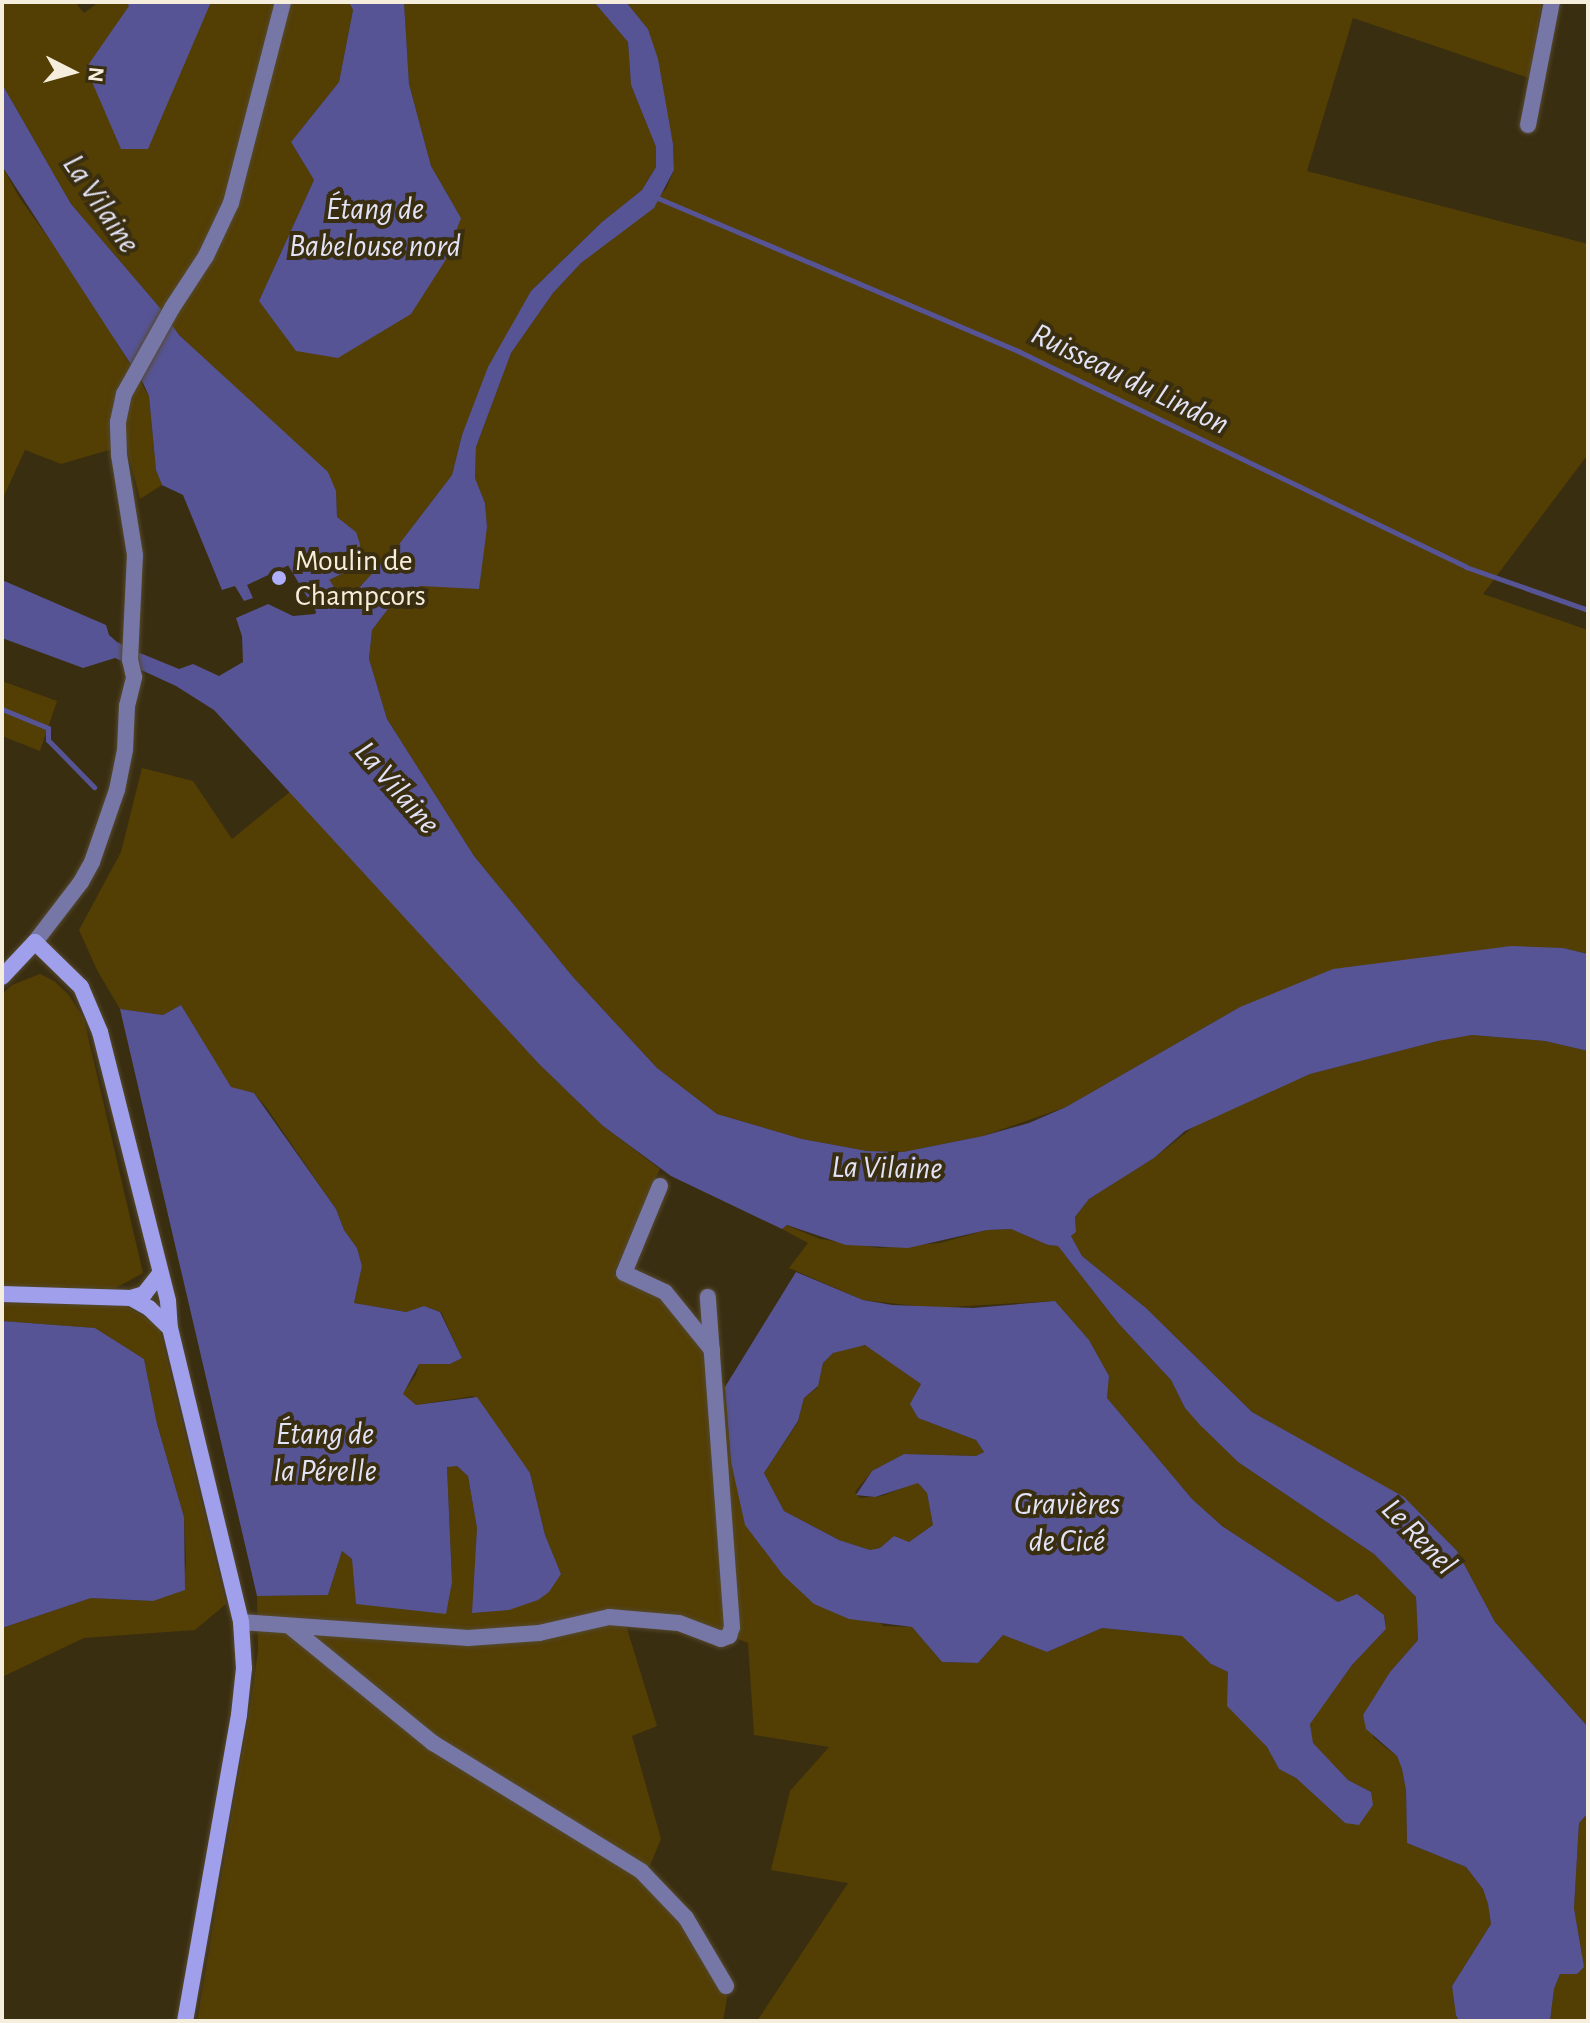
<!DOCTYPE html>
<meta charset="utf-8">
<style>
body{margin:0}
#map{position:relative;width:1590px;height:2023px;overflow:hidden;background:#3a2e11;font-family:"Alegreya Sans",sans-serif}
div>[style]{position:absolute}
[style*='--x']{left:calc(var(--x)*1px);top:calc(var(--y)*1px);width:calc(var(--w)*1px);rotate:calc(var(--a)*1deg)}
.green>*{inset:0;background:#533e04}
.water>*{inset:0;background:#565494}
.stream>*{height:5px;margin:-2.5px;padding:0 2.5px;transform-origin:2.5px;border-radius:2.5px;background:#565494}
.river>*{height:28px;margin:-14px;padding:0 14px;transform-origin:14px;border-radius:14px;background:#565494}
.roads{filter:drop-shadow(0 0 2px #54492e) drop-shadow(0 0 2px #54492e)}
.minor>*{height:16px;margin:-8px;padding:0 8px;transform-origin:8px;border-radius:8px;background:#7777a7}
.tertiary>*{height:16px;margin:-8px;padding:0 8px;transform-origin:8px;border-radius:8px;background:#7777a7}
.secondary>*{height:16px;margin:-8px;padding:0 8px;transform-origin:8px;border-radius:8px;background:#9f9feb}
.dots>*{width:22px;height:22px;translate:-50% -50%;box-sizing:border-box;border:4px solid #3a2e11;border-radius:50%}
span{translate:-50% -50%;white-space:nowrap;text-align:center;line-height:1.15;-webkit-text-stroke:8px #3a2e11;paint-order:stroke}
.poi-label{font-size:30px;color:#f6eedd}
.left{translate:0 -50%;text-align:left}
.water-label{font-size:32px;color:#e2e3f6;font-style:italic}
.frame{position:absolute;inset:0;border:4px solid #f6eedd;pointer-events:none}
.north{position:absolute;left:32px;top:32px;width:80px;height:80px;-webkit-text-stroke:6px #3a2e11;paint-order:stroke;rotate:96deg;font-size:22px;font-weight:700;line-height:32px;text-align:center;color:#f6eedd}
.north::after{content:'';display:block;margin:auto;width:28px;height:36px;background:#f6eedd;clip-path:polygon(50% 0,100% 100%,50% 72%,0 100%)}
</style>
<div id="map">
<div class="green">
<i style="clip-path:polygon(2px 2px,75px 2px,84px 13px,99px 2px,208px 7px,211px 2px,349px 2px,353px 10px,339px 82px,291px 142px,314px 180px,259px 301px,461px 218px,431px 166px,409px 84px,404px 2px,594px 2px,628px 42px,631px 85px,656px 147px,656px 167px,642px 190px,602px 222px,531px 291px,462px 435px,452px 475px,400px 543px,357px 590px,333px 600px,324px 581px,348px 571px,356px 532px,337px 517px,336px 491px,179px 335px,161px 309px,71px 204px,2px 84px)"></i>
<i style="clip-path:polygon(626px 2px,1542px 2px,1529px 78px,1353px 18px,1307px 171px,1588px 244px,1586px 457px,1483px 594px,1588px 630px,1588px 954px,1563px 948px,1240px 1007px,1066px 1107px,983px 1136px,903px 1152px,867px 1151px,802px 1139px,717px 1114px,657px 1068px,573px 977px,474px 856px,387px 719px,369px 659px,372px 630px,401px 592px,421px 586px,446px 586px,482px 550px,487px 527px,485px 503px,475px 478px,476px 447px,511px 353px,553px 293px,581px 263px,666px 189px,674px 170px,673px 144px,648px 29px)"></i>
<i style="clip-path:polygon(2px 166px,19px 197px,81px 283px,149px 396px,156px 470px,162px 485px,140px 499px,126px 445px,61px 464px,25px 450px,2px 500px)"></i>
<i style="clip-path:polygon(2px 681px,57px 701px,40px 751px,2px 736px)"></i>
<i style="clip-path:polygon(142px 768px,193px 781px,232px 839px,291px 791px,538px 1063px,603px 1126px,660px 1169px,614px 1273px,663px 1298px,708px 1356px,725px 1387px,731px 1462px,883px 1626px,912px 1627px,942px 1662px,978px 1663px,1003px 1635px,1047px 1652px,1102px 1628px,1182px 1636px,1211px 1664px,1228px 1672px,1231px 1682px,1227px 1702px,1267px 1747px,1279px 1769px,1296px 1778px,1345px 1823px,1354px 1823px,1371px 1792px,1348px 1780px,1312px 1743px,1310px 1723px,1352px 1665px,1386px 1629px,1385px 1617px,1357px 1595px,1338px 1602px,1222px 1526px,1192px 1499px,1107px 1398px,1109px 1376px,1089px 1340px,1055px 1301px,933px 1308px,863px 1300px,789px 1268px,808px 1243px,782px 1229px,786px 1225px,820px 1239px,879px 1248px,940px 1243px,987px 1230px,1011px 1229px,1048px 1245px,1058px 1246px,1118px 1323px,1171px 1380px,1185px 1408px,1238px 1462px,1374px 1554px,1416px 1597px,1418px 1640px,1390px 1672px,1363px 1716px,1374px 1738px,1397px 1756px,1402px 1769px,1406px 1790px,1407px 1843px,1466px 1867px,1483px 1889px,1488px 1904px,1491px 1924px,1452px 1986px,1459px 2021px,757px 2021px,848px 1883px,771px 1870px,790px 1791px,829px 1747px,754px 1735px,748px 1643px,685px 1618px,621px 1609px,657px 1726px,632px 1736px,661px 1839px,649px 1868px,730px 1981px,723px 2021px,197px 2021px,251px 1701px,258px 1650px,257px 1596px,328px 1595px,342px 1551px,352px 1559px,452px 1582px,447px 1466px,457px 1466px,468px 1476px,477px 1528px,476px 1556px,561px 1574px,545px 1535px,530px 1473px,473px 1396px,416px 1405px,402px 1394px,416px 1375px,419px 1364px,450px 1364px,462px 1358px,441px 1312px,424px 1306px,406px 1312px,354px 1303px,362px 1266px,357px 1248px,344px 1230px,336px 1209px,266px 1107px,254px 1093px,231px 1088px,181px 1005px,163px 1015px,120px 1009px,97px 970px,79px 930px,121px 852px)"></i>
<i style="clip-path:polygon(40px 974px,54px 981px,69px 995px,84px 1019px,143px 1273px,114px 1289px,2px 1286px,2px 994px,12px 985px)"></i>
<i style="clip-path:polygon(1472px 1035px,1545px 1041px,1588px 1051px,1588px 1727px,1495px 1622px,1457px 1551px,1404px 1498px,1252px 1412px,1146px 1308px,1082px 1256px,1071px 1236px,1076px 1232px,1075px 1217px,1089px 1199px,1154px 1158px,1201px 1121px,1310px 1074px,1438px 1041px)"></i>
<i style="clip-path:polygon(2px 1303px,126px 1306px,159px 1326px,226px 1604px,195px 1630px,84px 1638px,2px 1677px,2px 1628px,91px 1598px,153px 1601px,185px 1571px,186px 1560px,184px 1517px,157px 1424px,144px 1359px,95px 1328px,2px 1321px)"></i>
<i style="clip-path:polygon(858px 1345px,868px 1346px,921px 1384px,911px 1405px,918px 1418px,976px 1440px,984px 1452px,976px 1456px,904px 1454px,872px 1471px,855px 1492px,860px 1498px,882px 1496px,917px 1482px,927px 1493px,933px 1525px,909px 1542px,892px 1538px,880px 1548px,870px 1550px,839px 1540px,784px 1511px,764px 1473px,798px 1422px,804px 1398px,817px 1388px,823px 1363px,833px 1353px)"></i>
<i style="clip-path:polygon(1588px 1813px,1588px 2021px,1550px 2021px,1554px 1989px,1560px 1974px,1582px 1954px,1574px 1908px,1579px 1823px)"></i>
</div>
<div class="water">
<i style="clip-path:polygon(126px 2px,211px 2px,148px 149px,121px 149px,86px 68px,129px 6px)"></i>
<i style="clip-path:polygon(349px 2px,404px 2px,409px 84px,431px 166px,461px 218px,445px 261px,411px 314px,338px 358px,296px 351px,259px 301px,314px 180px,291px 142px,339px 82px,353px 10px)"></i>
<i style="clip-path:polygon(594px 2px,626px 2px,648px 29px,658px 59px,673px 144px,674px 170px,654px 208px,581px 263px,553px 293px,511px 353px,476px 447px,475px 478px,485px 503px,487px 527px,479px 589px,421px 586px,401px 592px,372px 630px,369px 659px,387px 719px,474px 856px,573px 977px,657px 1068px,717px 1114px,802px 1139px,867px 1151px,903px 1152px,983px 1136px,1029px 1123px,1066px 1107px,1240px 1007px,1333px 969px,1511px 946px,1563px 948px,1588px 954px,1588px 1051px,1545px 1041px,1472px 1035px,1438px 1041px,1310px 1074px,1185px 1131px,1154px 1158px,1089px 1199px,1075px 1217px,1076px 1232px,1071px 1236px,1082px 1256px,1146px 1308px,1252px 1412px,1404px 1497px,1457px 1551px,1495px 1622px,1588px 1727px,1588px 1813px,1579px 1823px,1574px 1908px,1584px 1967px,1577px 1974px,1560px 1974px,1554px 1989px,1550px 2021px,1459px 2021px,1456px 2015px,1452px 1986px,1491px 1924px,1488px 1904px,1483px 1889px,1466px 1867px,1407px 1843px,1406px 1790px,1402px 1769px,1397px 1756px,1366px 1729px,1363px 1715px,1390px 1672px,1418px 1640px,1416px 1597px,1374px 1554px,1238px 1462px,1200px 1425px,1185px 1408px,1171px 1380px,1118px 1323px,1058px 1246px,1048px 1245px,1011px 1229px,987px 1230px,908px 1248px,846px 1245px,787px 1225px,782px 1229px,671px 1176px,603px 1126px,538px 1063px,214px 710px,176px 686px,115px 658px,83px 668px,2px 638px,2px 580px,106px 625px,109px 635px,117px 642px,140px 653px,179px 669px,193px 664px,219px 676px,243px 662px,242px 636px,236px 618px,268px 604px,293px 616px,315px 614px,321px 605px,357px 590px,400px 543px,452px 475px,462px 435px,488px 367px,531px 291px,602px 222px,642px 190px,656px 167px,656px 147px,631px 85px,628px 42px)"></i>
<i style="clip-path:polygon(2px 84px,71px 204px,161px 309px,179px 335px,328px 472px,336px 491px,337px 517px,356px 532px,360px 544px,359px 561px,348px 571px,316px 586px,304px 587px,289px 565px,247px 585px,253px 598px,244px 601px,235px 586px,222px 590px,183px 495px,162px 485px,156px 470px,149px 396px,143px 383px,2px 166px)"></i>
<i style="clip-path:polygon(181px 1005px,231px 1087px,254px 1093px,336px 1209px,344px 1230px,357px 1248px,362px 1266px,354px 1303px,406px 1312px,424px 1306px,440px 1312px,462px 1358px,450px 1364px,419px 1364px,403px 1394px,416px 1405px,477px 1397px,530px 1473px,545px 1535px,561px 1574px,549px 1592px,538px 1600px,509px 1610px,472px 1613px,477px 1528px,468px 1476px,457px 1466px,447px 1467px,452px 1582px,446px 1614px,356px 1604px,352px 1559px,342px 1551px,328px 1595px,257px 1596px,120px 1009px,163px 1015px)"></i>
<i style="clip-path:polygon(evenodd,796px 1272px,863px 1300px,892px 1305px,973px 1308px,1055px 1301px,1089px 1340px,1109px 1376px,1107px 1398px,1192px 1499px,1222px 1526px,1338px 1602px,1357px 1594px,1384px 1615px,1386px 1629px,1352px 1665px,1310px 1724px,1313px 1743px,1348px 1780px,1371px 1792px,1373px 1805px,1359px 1825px,1345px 1823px,1296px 1778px,1279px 1769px,1267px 1747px,1227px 1706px,1228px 1672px,1211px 1664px,1182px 1636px,1102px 1628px,1047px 1652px,1003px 1635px,978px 1663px,942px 1662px,912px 1627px,849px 1619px,814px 1604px,783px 1575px,745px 1525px,731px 1462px,725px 1387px,796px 1272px,865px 1345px,921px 1384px,910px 1404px,918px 1418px,976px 1440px,984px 1452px,976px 1456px,904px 1454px,872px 1471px,856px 1495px,875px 1497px,918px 1483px,927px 1493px,933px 1525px,909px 1542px,894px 1536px,880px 1548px,870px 1550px,839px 1540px,784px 1511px,764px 1473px,798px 1421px,804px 1398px,818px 1386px,823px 1363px,833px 1353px,865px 1345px)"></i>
<i style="clip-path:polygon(2px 1321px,95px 1328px,144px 1359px,157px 1424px,184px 1517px,185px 1590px,153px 1601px,91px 1598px,2px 1628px)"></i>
</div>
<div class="stream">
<i style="--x:653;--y:196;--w:397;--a:23"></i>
<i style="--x:1018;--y:351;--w:497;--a:25.7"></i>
<i style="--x:1466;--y:567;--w:129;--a:19.4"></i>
<i style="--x:2;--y:709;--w:50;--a:22.4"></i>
<i style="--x:48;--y:728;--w:12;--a:90"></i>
<i style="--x:48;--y:740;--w:66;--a:45.6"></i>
</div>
<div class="river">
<i style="--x:297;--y:553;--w:74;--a:58.9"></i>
<i style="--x:335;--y:616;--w:20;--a:99"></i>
</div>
<div class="roads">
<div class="minor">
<i style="--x:1528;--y:125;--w:125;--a:-79"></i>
<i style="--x:660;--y:1186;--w:94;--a:112.5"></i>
<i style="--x:624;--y:1273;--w:45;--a:24.9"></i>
<i style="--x:665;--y:1292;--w:75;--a:51"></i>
<i style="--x:241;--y:1622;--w:228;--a:4"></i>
<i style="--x:468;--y:1638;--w:71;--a:-4"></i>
<i style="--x:539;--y:1633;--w:72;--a:-12.9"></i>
<i style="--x:609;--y:1617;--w:70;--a:4.9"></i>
<i style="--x:679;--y:1623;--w:45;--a:20.9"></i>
<i style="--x:721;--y:1639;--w:9;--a:-21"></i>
<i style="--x:729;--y:1636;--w:9;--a:-72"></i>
<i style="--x:732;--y:1627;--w:331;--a:-94.2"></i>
<i style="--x:292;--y:1628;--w:182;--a:39.2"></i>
<i style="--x:433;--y:1743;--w:244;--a:31.6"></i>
<i style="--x:641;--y:1871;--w:65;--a:46.2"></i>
<i style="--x:686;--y:1918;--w:79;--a:59.5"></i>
</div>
<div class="tertiary">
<i style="--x:35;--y:942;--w:76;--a:-52.5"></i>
<i style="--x:81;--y:882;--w:23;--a:-61"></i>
<i style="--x:92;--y:862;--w:76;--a:-70.9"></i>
<i style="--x:117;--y:790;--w:41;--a:-78.7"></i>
<i style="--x:125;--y:750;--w:44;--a:-87.4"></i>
<i style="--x:127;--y:706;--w:30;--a:-76"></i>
<i style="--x:134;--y:677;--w:17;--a:-103"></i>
<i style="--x:130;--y:660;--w:105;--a:-87.3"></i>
<i style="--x:135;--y:555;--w:101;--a:-99.1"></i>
<i style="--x:119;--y:455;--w:33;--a:-92"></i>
<i style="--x:118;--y:422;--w:29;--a:-78"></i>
<i style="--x:124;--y:394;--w:98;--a:-60.8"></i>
<i style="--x:172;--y:308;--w:62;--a:-56.8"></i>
<i style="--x:206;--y:256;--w:59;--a:-64.7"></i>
<i style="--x:231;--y:203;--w:208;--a:-75.5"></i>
</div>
<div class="secondary">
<i style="--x:2;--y:977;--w:48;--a:-46.7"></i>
<i style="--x:35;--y:942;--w:64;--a:44.4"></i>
<i style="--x:81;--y:987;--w:49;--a:67.1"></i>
<i style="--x:100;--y:1032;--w:277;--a:75.8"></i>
<i style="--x:168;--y:1301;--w:27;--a:86"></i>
<i style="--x:170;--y:1328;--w:302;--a:76.4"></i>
<i style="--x:241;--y:1622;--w:46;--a:86.3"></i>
<i style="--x:244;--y:1668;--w:47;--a:96.1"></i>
<i style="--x:239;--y:1715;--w:311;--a:100"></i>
<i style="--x:2;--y:1294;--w:129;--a:1.8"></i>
<i style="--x:131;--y:1298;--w:14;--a:-17"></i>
<i style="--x:144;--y:1294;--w:24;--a:-52"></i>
<i style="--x:131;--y:1298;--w:21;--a:29"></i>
<i style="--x:149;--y:1308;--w:29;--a:44"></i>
</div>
</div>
<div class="dots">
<i style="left:279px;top:578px;background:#aeaefb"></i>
</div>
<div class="poi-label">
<span class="left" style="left:295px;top:578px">Moulin de<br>Champcors</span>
</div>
<div class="water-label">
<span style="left:101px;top:204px;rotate:56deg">La Vilaine</span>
<span style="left:375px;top:228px">Étang de<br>Babelouse nord</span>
<span style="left:1130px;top:379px;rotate:26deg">Ruisseau du Lindon</span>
<span style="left:397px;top:788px;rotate:49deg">La Vilaine</span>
<span style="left:887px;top:1168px;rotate:1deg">La Vilaine</span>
<span style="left:325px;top:1453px">Étang de<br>la Pérelle</span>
<span style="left:1067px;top:1523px">Gravières<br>de Cicé</span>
<span style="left:1419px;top:1537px;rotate:46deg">Le Renel</span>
</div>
<div class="frame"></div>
<div class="north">N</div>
</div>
